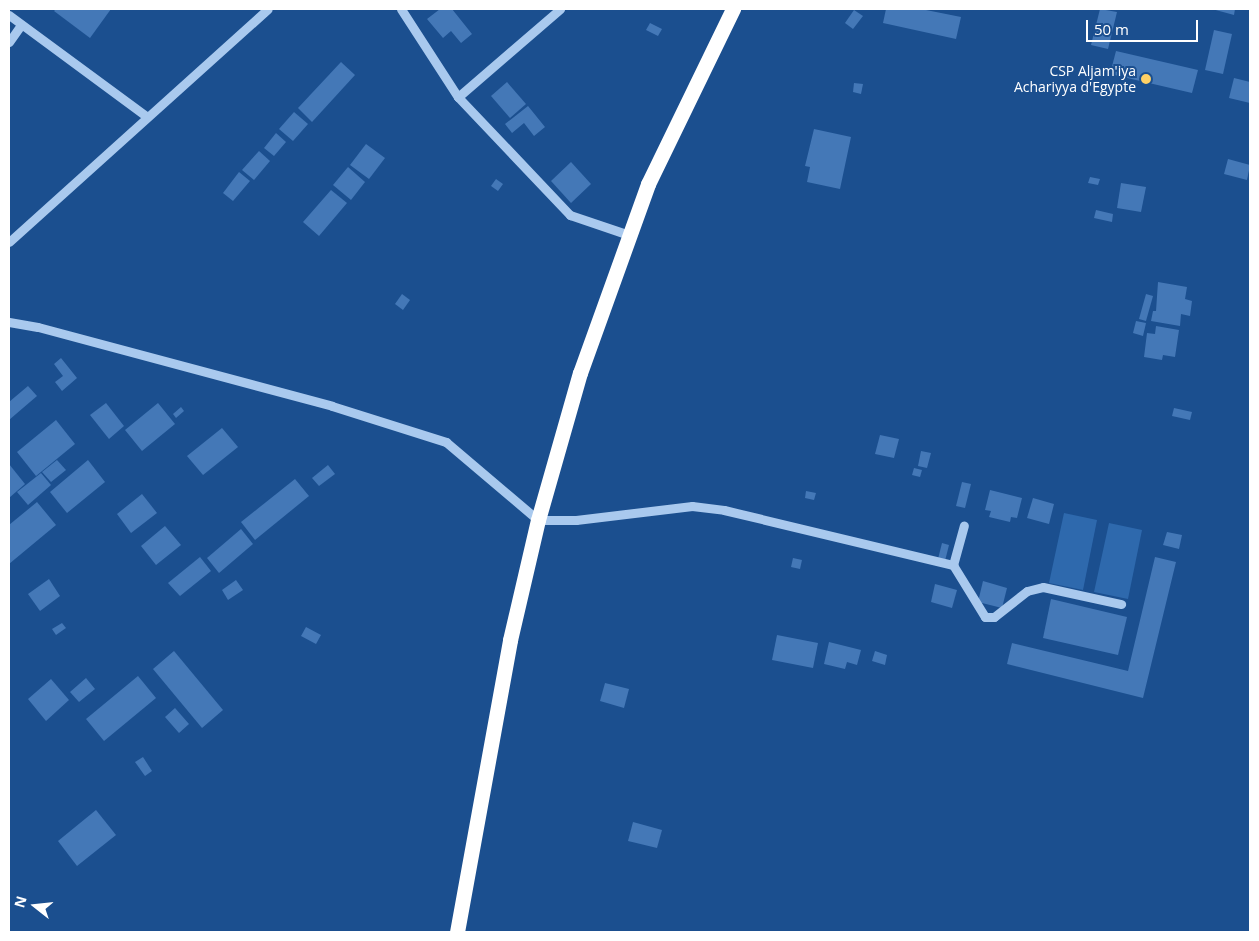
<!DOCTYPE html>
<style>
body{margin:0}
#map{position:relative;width:1259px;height:941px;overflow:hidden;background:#1b4f8f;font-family:"Open Sans",sans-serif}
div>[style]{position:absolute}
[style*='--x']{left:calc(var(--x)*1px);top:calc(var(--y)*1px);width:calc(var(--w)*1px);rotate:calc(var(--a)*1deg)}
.green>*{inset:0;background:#2e69ad}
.building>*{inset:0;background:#4478b7}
.minor>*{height:9px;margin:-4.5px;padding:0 4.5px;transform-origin:4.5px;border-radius:4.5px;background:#a9c9ee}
.highway>*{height:15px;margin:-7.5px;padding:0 7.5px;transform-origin:7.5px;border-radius:7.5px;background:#fff}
.dots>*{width:14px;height:14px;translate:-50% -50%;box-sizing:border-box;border:2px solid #1b4f8f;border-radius:50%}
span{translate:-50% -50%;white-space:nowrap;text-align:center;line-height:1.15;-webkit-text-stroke:4px #1b4f8f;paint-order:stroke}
.poi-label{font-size:14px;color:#fff}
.right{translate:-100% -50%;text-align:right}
.frame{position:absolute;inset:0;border:10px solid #fff;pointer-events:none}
.north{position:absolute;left:10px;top:881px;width:50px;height:50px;-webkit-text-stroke:4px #1b4f8f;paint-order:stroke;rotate:286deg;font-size:14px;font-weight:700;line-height:20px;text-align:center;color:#fff}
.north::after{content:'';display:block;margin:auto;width:18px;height:22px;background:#fff;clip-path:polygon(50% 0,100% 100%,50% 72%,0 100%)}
.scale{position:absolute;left:1086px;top:20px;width:112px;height:22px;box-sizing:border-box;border:2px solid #fff;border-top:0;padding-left:6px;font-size:15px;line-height:18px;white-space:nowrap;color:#fff;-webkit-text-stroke:4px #1b4f8f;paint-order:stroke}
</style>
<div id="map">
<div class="green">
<i style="clip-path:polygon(1064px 513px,1097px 520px,1083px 590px,1049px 583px)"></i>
<i style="clip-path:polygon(1109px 523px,1142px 530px,1128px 599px,1094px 592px)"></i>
</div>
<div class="building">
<i style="clip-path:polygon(56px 9px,111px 9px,90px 38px,54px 11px)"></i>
<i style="clip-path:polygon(440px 9px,452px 9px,472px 34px,461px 43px,451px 31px,443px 38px,427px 19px)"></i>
<i style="clip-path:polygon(886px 9px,921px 9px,961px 17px,956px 39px,883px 23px)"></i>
<i style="clip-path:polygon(1100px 9px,1117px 12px,1108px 49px,1091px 45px)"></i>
<i style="clip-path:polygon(1212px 9px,1235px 9px,1234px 15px)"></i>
<i style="clip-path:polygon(854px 10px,863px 16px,853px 29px,845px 23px)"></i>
<i style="clip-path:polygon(650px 23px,662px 29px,658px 36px,646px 30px)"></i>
<i style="clip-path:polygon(1214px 30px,1232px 34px,1223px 74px,1205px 70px)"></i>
<i style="clip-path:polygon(1116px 51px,1198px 70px,1192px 93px,1110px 74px)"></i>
<i style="clip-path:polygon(341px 62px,355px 75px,312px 122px,298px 108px)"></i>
<i style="clip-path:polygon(1234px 78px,1250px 82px,1250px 103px,1229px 98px)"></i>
<i style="clip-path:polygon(507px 82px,526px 104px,510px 118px,491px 96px)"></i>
<i style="clip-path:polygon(854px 83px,863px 84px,861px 94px,853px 92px)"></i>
<i style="clip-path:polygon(528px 106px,545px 127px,534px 136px,524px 123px,512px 133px,505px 124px)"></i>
<i style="clip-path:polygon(294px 112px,308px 124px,293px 141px,279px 129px)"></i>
<i style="clip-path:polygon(814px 129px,851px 137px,840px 189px,807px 182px,810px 167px,805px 166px)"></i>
<i style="clip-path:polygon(276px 133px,286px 142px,274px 156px,264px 148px)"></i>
<i style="clip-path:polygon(366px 144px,385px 158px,369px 179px,350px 165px)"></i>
<i style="clip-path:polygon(259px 151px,270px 161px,254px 180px,242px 170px)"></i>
<i style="clip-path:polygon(1228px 159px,1250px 165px,1247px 180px,1224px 174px)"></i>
<i style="clip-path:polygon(571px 162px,591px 184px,571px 203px,551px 181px)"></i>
<i style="clip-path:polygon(348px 167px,365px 182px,351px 200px,333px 185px)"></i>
<i style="clip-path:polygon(239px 172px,250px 181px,233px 201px,223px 193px)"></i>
<i style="clip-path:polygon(1090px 177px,1100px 179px,1098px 185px,1088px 183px)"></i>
<i style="clip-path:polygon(496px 179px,503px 184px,498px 191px,491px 186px)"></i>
<i style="clip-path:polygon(1121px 183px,1146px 187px,1141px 212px,1117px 208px)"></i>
<i style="clip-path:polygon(331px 190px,347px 203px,319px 236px,303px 222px)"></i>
<i style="clip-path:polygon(1096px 210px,1113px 214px,1112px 222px,1094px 218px)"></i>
<i style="clip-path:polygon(1158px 282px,1187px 287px,1185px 299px,1192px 301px,1190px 316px,1181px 314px,1180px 326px,1151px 321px,1153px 311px,1156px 311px)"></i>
<i style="clip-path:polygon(402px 294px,410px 300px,403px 310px,395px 304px)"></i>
<i style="clip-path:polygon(1146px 294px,1153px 296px,1146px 321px,1139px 319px)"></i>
<i style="clip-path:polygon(1136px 321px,1146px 323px,1143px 336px,1133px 333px)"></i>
<i style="clip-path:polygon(1156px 326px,1179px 330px,1175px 357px,1163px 355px,1162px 360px,1144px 357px,1147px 333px,1155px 334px)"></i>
<i style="clip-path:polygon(61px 358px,77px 378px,62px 391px,55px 382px,63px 376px,54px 364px)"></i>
<i style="clip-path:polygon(28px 386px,37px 396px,9px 420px,9px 402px)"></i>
<i style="clip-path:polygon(106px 403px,124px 426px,109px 439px,90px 415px)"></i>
<i style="clip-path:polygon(158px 403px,175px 424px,142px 451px,125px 430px)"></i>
<i style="clip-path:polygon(181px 407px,184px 411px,176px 418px,173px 414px)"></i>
<i style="clip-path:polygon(1174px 408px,1192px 412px,1190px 420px,1172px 416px)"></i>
<i style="clip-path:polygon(56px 420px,75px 444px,36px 476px,17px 452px)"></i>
<i style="clip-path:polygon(222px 428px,238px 447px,203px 475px,187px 456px)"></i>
<i style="clip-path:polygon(880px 435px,899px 439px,894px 458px,875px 454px)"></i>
<i style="clip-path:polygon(921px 451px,931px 453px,927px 468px,918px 466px)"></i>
<i style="clip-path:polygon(57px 460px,66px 470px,51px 482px,42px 472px)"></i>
<i style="clip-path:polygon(88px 460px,105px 482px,67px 513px,50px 492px)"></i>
<i style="clip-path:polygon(9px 464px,25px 484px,9px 498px)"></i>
<i style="clip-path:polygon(328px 465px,335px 474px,319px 486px,312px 478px)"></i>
<i style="clip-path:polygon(914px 468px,922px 470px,920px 477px,912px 475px)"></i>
<i style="clip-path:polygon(41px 473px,51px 485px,28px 505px,17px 492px)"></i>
<i style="clip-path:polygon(295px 479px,309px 496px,255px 540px,241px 522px)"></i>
<i style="clip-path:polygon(962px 482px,971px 484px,965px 508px,956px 506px)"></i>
<i style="clip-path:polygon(990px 490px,1022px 498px,1017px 518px,1011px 517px,1010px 522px,989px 517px,991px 511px,985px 510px)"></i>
<i style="clip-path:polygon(806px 491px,816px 493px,814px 500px,805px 498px)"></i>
<i style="clip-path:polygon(142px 494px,157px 513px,131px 533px,117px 514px)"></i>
<i style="clip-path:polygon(1033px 498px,1054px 504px,1049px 524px,1027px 518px)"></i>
<i style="clip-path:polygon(37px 502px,56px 525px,9px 564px,9px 525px)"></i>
<i style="clip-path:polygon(165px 526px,181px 545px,156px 565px,141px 546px)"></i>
<i style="clip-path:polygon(241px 529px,253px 544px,219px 573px,207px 558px)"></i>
<i style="clip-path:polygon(1167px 532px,1182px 535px,1179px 549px,1163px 545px)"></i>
<i style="clip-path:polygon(942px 543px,949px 545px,945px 561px,938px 559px)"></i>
<i style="clip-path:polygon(200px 557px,211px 571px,180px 596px,168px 583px)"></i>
<i style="clip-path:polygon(1155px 557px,1176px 562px,1143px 698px,1007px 664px,1012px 643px,1128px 671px)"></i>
<i style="clip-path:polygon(793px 558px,802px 560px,800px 569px,791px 567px)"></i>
<i style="clip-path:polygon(49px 579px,60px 596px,40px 611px,28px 594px)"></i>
<i style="clip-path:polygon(236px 580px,243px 590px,228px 600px,222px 590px)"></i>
<i style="clip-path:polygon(983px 581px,1007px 588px,1002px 608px,978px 602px)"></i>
<i style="clip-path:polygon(935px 584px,957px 590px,952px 608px,931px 602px)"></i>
<i style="clip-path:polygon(1051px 599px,1127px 617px,1118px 655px,1043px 638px)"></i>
<i style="clip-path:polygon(62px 623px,66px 628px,56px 635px,52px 629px)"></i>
<i style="clip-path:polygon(306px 627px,321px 635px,316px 644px,301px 636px)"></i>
<i style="clip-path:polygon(777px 635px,818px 643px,813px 668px,772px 660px)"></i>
<i style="clip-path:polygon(829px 642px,861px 650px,857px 665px,847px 662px,845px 669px,824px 664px)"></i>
<i style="clip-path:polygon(174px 651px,223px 710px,202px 728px,153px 669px)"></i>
<i style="clip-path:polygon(875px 651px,887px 655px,885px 665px,872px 661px)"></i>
<i style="clip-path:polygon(138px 676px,156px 698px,104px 741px,86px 719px)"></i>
<i style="clip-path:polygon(86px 678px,95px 689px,79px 702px,70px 692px)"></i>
<i style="clip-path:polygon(51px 679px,69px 700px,46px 721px,28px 699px)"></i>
<i style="clip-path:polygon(605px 683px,629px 689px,624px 708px,600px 701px)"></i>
<i style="clip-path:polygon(175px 708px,189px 724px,179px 733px,165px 717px)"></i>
<i style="clip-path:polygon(143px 757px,152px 771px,145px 776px,135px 762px)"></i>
<i style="clip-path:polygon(96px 810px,116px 835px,77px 866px,58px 841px)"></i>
<i style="clip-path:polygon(633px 822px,662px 830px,657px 848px,628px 841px)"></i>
</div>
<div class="minor">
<i style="--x:401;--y:9;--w:105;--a:57.1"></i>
<i style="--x:458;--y:97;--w:135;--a:-40.8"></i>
<i style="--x:9;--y:15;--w:170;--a:36.4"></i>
<i style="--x:9;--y:42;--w:21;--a:-55"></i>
<i style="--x:458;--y:97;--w:163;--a:46.5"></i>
<i style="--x:570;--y:215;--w:62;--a:18.7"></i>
<i style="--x:9;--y:242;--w:348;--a:-42"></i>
<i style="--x:9;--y:322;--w:29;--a:10"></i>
<i style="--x:38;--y:327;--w:304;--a:15"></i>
<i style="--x:332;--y:406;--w:120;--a:17.5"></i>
<i style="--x:446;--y:442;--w:121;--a:40.3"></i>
<i style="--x:538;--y:520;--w:38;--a:0"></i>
<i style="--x:576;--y:520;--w:117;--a:-6.9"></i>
<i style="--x:692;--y:506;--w:32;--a:7"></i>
<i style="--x:724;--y:510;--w:236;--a:13.5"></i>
<i style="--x:953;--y:565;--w:61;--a:58.4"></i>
<i style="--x:985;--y:617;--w:9;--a:0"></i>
<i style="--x:994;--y:617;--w:42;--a:-38.2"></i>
<i style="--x:1027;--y:591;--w:16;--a:-14"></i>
<i style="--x:1043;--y:587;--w:80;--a:12.3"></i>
<i style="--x:953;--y:565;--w:41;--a:-74.6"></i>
</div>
<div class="highway">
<i style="--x:457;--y:932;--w:297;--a:-79.7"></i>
<i style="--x:510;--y:640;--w:123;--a:-76.9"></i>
<i style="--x:538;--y:520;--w:153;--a:-74.1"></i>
<i style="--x:580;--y:373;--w:201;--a:-70.2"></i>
<i style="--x:648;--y:184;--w:195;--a:-64.1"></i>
</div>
<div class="dots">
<i style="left:1146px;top:79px;background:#ffd166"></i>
</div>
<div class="poi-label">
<span class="right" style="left:1136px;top:79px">CSP Aljam'iya<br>Achariyya d'Egypte</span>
</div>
<div class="frame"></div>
<div class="north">N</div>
<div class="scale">50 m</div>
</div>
